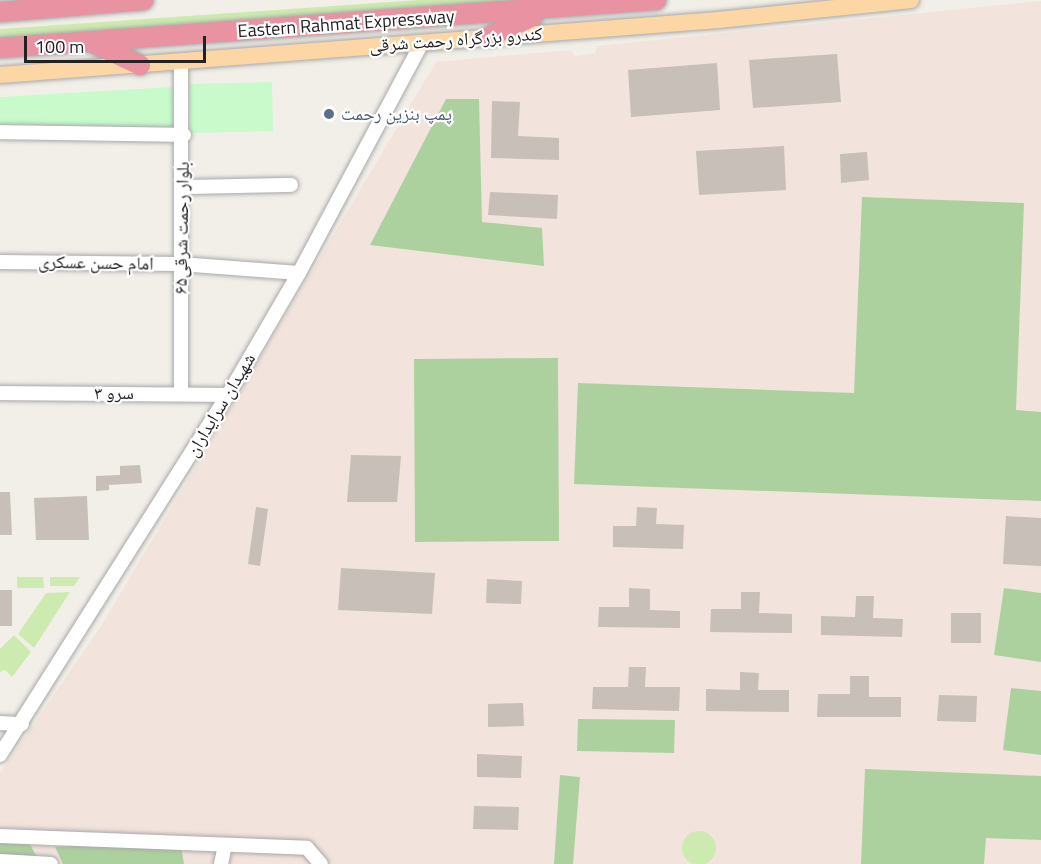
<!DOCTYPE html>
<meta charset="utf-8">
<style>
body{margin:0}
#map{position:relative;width:1041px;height:864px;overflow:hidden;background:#f2efe9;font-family:"Titillium Web","Noto Naskh Arabic",sans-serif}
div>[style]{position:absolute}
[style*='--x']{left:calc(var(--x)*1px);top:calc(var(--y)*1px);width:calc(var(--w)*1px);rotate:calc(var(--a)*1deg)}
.military>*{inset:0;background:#f3e3dd}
.grass>*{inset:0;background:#cdebb0}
.round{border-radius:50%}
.forest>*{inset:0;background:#add19e}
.park>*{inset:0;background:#c8facc}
.building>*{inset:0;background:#c7bfb8}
.roads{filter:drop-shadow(0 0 2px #a9a9a9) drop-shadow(0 0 2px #a9a9a9)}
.minor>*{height:14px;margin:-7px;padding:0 7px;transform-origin:7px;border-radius:7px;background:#fff}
.major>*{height:16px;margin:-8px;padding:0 8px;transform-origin:8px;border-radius:8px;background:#fcd6a4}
.highway>*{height:20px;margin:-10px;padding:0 10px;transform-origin:10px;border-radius:10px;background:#e892a2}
.dots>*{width:16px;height:16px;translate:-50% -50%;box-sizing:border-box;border:3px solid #fff;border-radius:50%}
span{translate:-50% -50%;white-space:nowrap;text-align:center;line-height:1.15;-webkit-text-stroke:4.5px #fff;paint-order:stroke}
.street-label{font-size:18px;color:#222}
.service-label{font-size:18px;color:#4e5e75}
.left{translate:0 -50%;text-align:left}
.scale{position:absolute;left:24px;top:36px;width:182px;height:27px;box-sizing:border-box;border:3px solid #222;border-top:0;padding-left:8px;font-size:18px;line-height:21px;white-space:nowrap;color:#222;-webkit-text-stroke:4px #fff;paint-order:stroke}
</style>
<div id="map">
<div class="military">
<i style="clip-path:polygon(1041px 1px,1041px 864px,0 864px,0 773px,101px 626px,436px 62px,570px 50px,576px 56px,595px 53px,597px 46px)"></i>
</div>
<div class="grass">
<i style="clip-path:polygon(418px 0,575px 0,0 39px,0 29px)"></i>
<i style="clip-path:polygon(17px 577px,43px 577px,44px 588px,17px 588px)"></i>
<i style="clip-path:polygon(50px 577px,80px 577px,74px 586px,50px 586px)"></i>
<i style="clip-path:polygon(70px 592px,34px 648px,18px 634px,46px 593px)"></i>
<i style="clip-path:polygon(14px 635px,31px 652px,12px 677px,5px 670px,0 672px,0 649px)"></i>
<i class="round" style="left:682px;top:831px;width:34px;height:34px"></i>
</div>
<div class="forest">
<i style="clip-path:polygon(446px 99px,479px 99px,482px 222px,542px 228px,544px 266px,370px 245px)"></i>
<i style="clip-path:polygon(862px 197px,1024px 203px,1016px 410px,1041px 412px,1041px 501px,574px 484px,578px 383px,854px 393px)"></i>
<i style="clip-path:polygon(558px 358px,559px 541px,415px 542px,414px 359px)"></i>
<i style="clip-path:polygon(1004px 588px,1041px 593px,1041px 662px,994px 655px)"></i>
<i style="clip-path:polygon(1011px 688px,1041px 691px,1041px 755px,1003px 750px)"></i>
<i style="clip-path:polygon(578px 719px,675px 720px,674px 753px,577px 751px)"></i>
<i style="clip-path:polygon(865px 769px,1041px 776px,1041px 840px,986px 838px,984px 864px,861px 864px)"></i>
<i style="clip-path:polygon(560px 775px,580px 777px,573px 864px,554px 864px)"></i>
<i style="clip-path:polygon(0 837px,28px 840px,40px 864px,0 864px)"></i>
<i style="clip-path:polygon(180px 840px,184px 864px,63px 864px,55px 847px)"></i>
</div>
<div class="park">
<i style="clip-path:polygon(272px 82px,273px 131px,190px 133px,189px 84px)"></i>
<i style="clip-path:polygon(173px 87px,175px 127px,0 126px,0 97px)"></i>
</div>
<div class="building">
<i style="clip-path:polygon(837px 54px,841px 102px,753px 108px,749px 60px)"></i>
<i style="clip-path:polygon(717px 63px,720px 110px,631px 117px,628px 70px)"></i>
<i style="clip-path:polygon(492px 101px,520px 102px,518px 136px,559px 138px,559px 160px,491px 158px)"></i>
<i style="clip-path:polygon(784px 146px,786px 190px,699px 195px,696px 151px)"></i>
<i style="clip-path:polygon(867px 152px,869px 180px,841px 183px,840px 154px)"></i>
<i style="clip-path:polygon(490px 192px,558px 195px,557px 219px,488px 215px)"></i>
<i style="clip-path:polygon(351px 455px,401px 456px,397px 502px,347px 502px)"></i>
<i style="clip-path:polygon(140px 465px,142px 483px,109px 485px,109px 490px,96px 491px,96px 476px,120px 475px,120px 466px)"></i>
<i style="clip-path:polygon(0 492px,10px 492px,12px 535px,0 535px)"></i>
<i style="clip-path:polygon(87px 496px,89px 540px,36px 540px,34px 498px)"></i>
<i style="clip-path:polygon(256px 507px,268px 509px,260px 566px,248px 564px)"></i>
<i style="clip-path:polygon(637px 507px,657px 508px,656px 524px,684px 525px,683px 549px,613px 547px,613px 526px,636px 526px)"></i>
<i style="clip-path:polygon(1006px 516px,1041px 518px,1041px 566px,1003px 564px)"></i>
<i style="clip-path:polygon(341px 568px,435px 573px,432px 614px,338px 610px)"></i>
<i style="clip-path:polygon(487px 579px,522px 581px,521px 604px,486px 603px)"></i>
<i style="clip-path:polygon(629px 588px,650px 589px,650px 610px,680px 611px,680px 628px,598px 627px,599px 607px,629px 607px)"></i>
<i style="clip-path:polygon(0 590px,12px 590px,12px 626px,0 626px)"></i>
<i style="clip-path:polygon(741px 592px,760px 592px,759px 613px,792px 614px,792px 633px,710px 632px,711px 609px,741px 609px)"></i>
<i style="clip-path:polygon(856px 596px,874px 596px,873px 618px,903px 619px,902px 637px,821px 635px,821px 616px,855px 617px)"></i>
<i style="clip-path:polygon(951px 613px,981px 613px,981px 643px,951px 643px)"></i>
<i style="clip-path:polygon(629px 667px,646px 667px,645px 687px,680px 687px,679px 711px,592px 709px,593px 687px,628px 687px)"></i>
<i style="clip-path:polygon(740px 672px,759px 673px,758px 690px,789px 690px,789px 712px,706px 711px,706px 689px,740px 690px)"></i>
<i style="clip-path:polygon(850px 676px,869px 676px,869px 697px,901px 697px,901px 717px,817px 717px,818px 694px,850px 694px)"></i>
<i style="clip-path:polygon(939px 695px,977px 696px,976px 722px,937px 721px)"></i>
<i style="clip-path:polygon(523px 703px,524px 726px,488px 727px,488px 704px)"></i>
<i style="clip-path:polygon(477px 754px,522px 756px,521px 778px,477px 777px)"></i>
<i style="clip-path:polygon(474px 806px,519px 807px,518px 830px,473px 829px)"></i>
</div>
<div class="roads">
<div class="minor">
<i style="--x:181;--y:63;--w:330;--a:90"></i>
<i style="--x:0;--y:132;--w:184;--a:0.9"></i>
<i style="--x:182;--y:187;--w:109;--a:-1.1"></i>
<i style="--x:0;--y:262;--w:180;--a:0.6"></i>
<i style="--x:180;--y:264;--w:119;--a:4.3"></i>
<i style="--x:0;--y:393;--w:228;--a:0.5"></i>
<i style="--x:0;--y:723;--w:22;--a:3"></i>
<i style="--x:0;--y:755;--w:426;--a:-57.7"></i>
<i style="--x:228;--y:395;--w:141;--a:-59.8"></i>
<i style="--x:299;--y:273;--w:261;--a:-61.9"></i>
<i style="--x:0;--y:836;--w:307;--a:2.2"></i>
<i style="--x:307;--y:848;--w:21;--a:49"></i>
<i style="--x:0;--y:861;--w:51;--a:3.4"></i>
<i style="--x:221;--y:864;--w:19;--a:-78"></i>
</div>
<div class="major">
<i style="--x:0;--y:75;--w:721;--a:-4.37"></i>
<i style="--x:719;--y:20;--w:193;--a:-5.9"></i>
</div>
<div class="highway">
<i style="--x:0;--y:12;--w:144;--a:-4.8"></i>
<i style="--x:489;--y:37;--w:49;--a:-25.5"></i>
<i style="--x:93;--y:43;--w:52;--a:25.1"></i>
<i style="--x:0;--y:48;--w:658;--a:-4.18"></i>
</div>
</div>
<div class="dots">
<i style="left:329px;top:114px;background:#5c6f8a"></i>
</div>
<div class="street-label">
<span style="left:346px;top:24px;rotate:-4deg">Eastern Rahmat Expressway</span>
<span style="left:456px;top:40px;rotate:-4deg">کندرو بزرگراه رحمت شرقی</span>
<span style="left:182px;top:228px;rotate:-89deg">بلوار رحمت شرقی۶۵</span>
<span style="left:96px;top:263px;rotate:1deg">امام حسن عسکری</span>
<span style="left:114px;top:393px">سرو ۳</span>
<span style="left:221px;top:405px;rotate:-59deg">شهیدان سرایداران</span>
</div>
<div class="service-label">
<span class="left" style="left:341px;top:114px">پمپ بنزین رحمت</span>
</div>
<div class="scale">100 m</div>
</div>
